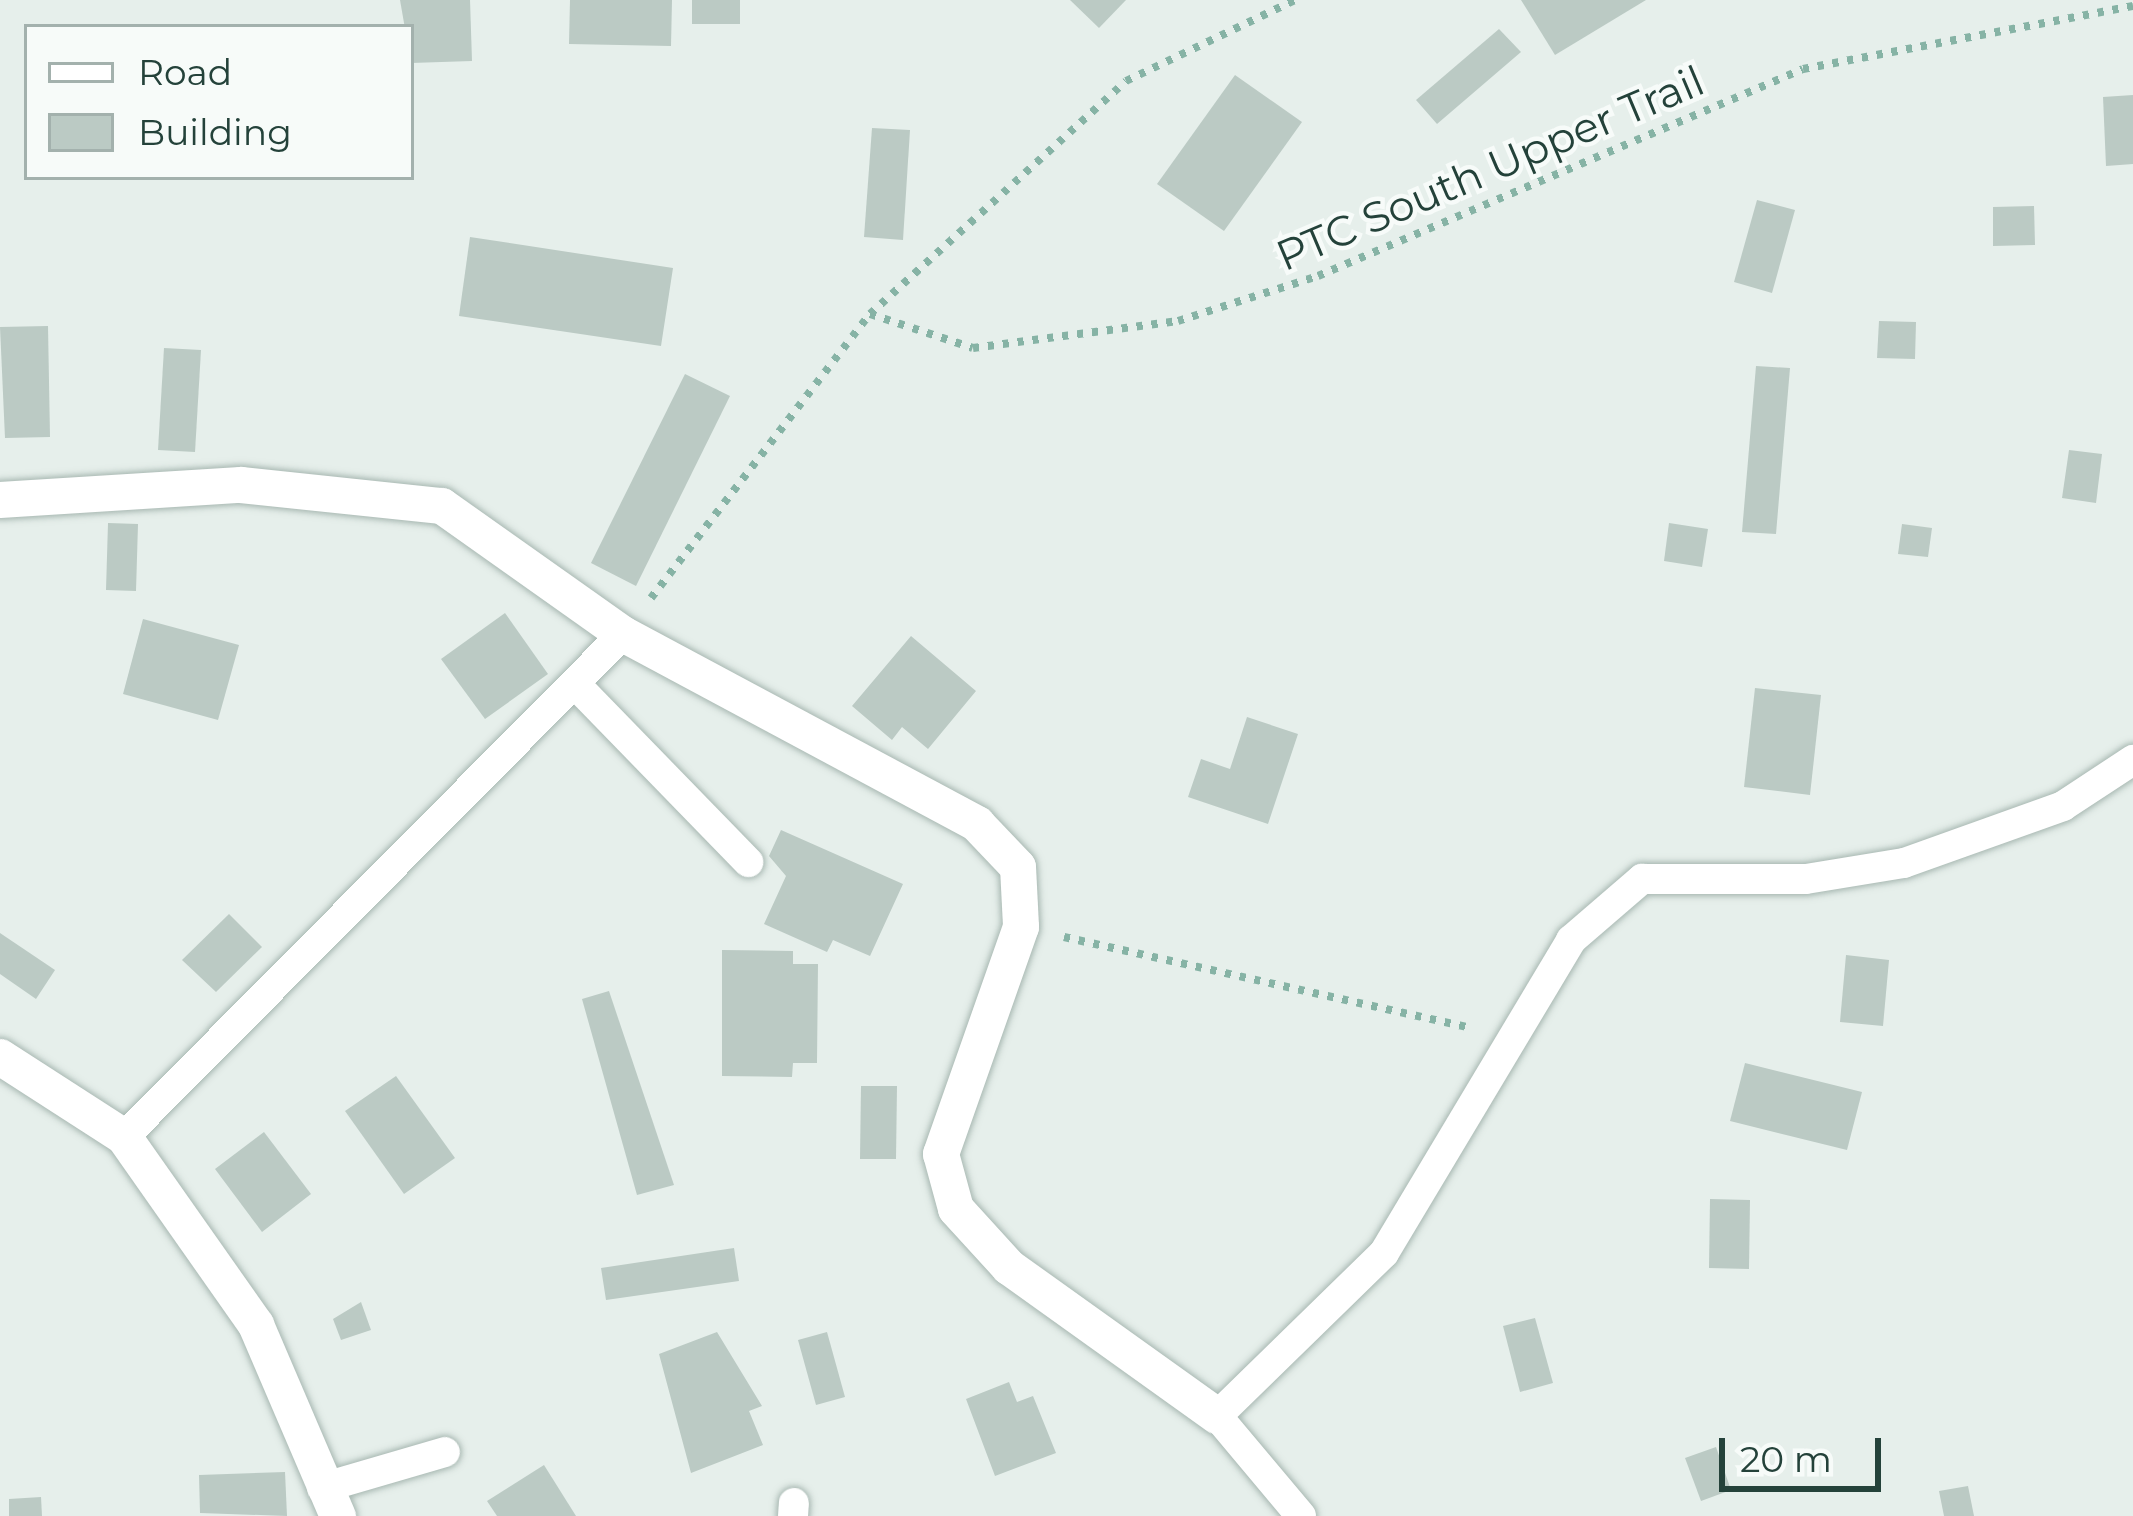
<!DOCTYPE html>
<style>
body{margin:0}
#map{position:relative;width:2133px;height:1516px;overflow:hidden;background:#e6efeb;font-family:Montserrat,sans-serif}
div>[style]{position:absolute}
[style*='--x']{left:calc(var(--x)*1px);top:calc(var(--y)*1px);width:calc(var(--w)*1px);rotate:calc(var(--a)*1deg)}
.building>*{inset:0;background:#bbcac4}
.path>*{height:8px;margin-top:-4px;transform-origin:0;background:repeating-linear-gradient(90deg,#86b3a5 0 6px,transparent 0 15px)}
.roads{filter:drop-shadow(0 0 3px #a8b8b2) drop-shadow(0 0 3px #a8b8b2)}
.lane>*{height:30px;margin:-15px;padding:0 15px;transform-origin:15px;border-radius:15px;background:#fff}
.street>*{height:36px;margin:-18px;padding:0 18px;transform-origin:18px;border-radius:18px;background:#fff}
span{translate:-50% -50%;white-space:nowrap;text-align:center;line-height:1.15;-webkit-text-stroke:9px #f7fbf9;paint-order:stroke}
.street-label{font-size:42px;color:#24423a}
.legend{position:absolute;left:24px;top:24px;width:390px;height:156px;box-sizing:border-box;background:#f7fbf9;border:3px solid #a3b1ad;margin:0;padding:15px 21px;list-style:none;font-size:36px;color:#24423a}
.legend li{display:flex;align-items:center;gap:24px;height:60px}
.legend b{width:60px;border:3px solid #a3b1ad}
.scale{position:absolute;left:1719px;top:1438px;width:162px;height:54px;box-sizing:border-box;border:6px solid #24423a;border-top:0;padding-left:15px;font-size:36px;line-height:42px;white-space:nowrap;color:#24423a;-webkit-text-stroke:9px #f7fbf9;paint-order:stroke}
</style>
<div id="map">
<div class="building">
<i style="clip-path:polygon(400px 0,470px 0,472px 61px,411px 63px)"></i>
<i style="clip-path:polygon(570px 0,672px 0,671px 46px,569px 44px)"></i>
<i style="clip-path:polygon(692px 0,740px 0,740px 24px,692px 24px)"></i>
<i style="clip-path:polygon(1070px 0,1126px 0,1099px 28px)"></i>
<i style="clip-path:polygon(1521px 0,1646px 0,1555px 55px)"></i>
<i style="clip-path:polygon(1499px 29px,1521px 52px,1437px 124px,1416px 100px)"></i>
<i style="clip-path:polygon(1235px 75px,1302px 122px,1224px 231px,1157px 184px)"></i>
<i style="clip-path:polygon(2133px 95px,2133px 164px,2106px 166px,2103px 97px)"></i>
<i style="clip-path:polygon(872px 128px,910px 130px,903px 240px,864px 237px)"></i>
<i style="clip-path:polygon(1757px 200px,1795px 210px,1772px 293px,1734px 282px)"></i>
<i style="clip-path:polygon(2034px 206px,2035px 245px,1993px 246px,1993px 207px)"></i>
<i style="clip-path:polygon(470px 237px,673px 268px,661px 346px,459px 316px)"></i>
<i style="clip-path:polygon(1879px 321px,1916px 322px,1915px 359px,1877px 358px)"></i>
<i style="clip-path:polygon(48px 326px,50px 437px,5px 438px,0 327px)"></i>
<i style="clip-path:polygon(164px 348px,201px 350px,195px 452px,158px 450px)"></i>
<i style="clip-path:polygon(1756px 366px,1790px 368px,1776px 534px,1742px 532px)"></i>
<i style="clip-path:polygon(685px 374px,730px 396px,636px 586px,591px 563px)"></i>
<i style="clip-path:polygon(2069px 450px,2102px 454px,2096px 503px,2062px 498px)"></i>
<i style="clip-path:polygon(108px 523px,138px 524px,136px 591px,106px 590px)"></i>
<i style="clip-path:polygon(1669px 523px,1708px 529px,1702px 567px,1664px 561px)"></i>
<i style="clip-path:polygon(1902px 524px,1932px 528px,1928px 557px,1898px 554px)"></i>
<i style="clip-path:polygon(505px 613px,548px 674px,485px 719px,441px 659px)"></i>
<i style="clip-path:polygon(143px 619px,239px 645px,218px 720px,123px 694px)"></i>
<i style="clip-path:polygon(911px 636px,976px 691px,928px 749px,902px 727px,892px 740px,852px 706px)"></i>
<i style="clip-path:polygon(1755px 688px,1821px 695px,1810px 795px,1744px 787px)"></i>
<i style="clip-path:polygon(1247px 717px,1298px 734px,1268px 824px,1188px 797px,1201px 759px,1230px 769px)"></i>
<i style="clip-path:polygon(781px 830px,903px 884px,870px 956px,833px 940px,827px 952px,764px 924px,786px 876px,769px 856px)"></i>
<i style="clip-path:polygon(229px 914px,262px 947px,216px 992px,182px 960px)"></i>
<i style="clip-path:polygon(0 933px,55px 970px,36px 999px,0 974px)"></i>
<i style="clip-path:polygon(722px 950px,793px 951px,793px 964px,818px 964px,817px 1063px,793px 1063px,792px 1077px,722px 1076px)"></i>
<i style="clip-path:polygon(1846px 955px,1889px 960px,1883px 1026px,1840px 1022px)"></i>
<i style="clip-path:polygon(609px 991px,674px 1185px,637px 1195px,582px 999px)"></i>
<i style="clip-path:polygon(1745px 1063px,1862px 1092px,1847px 1150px,1730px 1121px)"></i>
<i style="clip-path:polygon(396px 1076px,455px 1158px,404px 1194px,345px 1111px)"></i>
<i style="clip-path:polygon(861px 1086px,897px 1086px,896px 1159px,860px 1159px)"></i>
<i style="clip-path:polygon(264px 1132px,311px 1194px,262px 1232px,215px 1169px)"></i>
<i style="clip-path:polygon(1710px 1199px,1750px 1200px,1749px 1269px,1709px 1268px)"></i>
<i style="clip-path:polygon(734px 1248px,739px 1281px,606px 1300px,601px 1268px)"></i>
<i style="clip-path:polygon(361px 1302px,371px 1330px,341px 1340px,333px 1319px)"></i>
<i style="clip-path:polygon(1535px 1318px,1553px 1383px,1520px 1392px,1503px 1326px)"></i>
<i style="clip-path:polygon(717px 1332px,762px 1406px,749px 1411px,763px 1445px,691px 1473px,659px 1354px)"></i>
<i style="clip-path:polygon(827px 1332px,845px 1397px,816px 1405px,798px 1340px)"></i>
<i style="clip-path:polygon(1009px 1382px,1017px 1402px,1033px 1396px,1056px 1453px,995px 1476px,966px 1399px)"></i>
<i style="clip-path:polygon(1716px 1447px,1731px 1490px,1701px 1501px,1685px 1458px)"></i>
<i style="clip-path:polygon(544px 1465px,576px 1516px,497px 1516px,487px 1501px)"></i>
<i style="clip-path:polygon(285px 1472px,287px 1516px,200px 1513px,199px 1475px)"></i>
<i style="clip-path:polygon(1968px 1486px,1974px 1516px,1944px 1516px,1939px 1491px)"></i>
<i style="clip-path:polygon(41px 1497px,42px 1516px,9px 1516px,9px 1499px)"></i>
</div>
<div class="path">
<i style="--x:870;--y:314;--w:108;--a:18.3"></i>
<i style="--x:973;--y:348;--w:207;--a:-7.5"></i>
<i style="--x:1178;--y:321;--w:147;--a:-17.8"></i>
<i style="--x:1318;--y:276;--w:527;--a:-23.11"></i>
<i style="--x:1803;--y:69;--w:336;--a:-10.8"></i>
<i style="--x:651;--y:598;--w:359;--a:-52.4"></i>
<i style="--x:870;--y:314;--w:346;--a:-42.3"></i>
<i style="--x:1126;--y:81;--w:187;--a:-25.6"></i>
<i style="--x:1064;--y:937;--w:417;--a:12.6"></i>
</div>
<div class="roads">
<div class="lane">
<i style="--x:579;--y:688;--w:243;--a:45.8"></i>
<i style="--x:124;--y:1137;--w:709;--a:-45.23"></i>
<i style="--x:322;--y:1488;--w:128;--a:-16.3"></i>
<i style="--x:793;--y:1516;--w:13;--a:-86"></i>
<i style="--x:1301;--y:1516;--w:131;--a:-130"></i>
<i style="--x:1217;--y:1416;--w:233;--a:-44.3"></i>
<i style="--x:1384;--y:1253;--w:365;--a:-59.1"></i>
<i style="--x:1571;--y:940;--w:94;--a:-40.7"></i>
<i style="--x:1642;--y:879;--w:164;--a:0"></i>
<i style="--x:1806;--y:879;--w:99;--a:-9.3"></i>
<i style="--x:1904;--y:863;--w:169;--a:-19.7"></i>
<i style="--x:2063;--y:806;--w:84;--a:-33.3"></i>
</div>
<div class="street">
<i style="--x:0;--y:500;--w:241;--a:-3.6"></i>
<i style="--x:241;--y:485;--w:202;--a:6"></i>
<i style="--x:442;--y:506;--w:222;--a:35.3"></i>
<i style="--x:623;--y:634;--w:402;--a:28.2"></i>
<i style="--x:977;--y:824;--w:59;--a:46.4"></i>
<i style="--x:1018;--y:867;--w:60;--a:87.1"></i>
<i style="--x:1021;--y:927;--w:241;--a:109.4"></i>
<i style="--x:941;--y:1154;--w:57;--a:74.7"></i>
<i style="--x:956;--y:1209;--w:79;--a:47.6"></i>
<i style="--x:1009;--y:1267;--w:256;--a:35.6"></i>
<i style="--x:0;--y:1057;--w:148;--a:32.8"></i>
<i style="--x:124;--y:1137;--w:230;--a:54.9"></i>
<i style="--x:256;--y:1325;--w:208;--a:66.8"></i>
</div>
</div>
<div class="street-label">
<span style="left:1490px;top:168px;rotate:-23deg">PTC South Upper Trail</span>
</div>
<ul class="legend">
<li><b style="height:15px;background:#fff"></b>Road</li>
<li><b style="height:33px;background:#bbcac4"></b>Building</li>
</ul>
<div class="scale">20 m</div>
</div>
